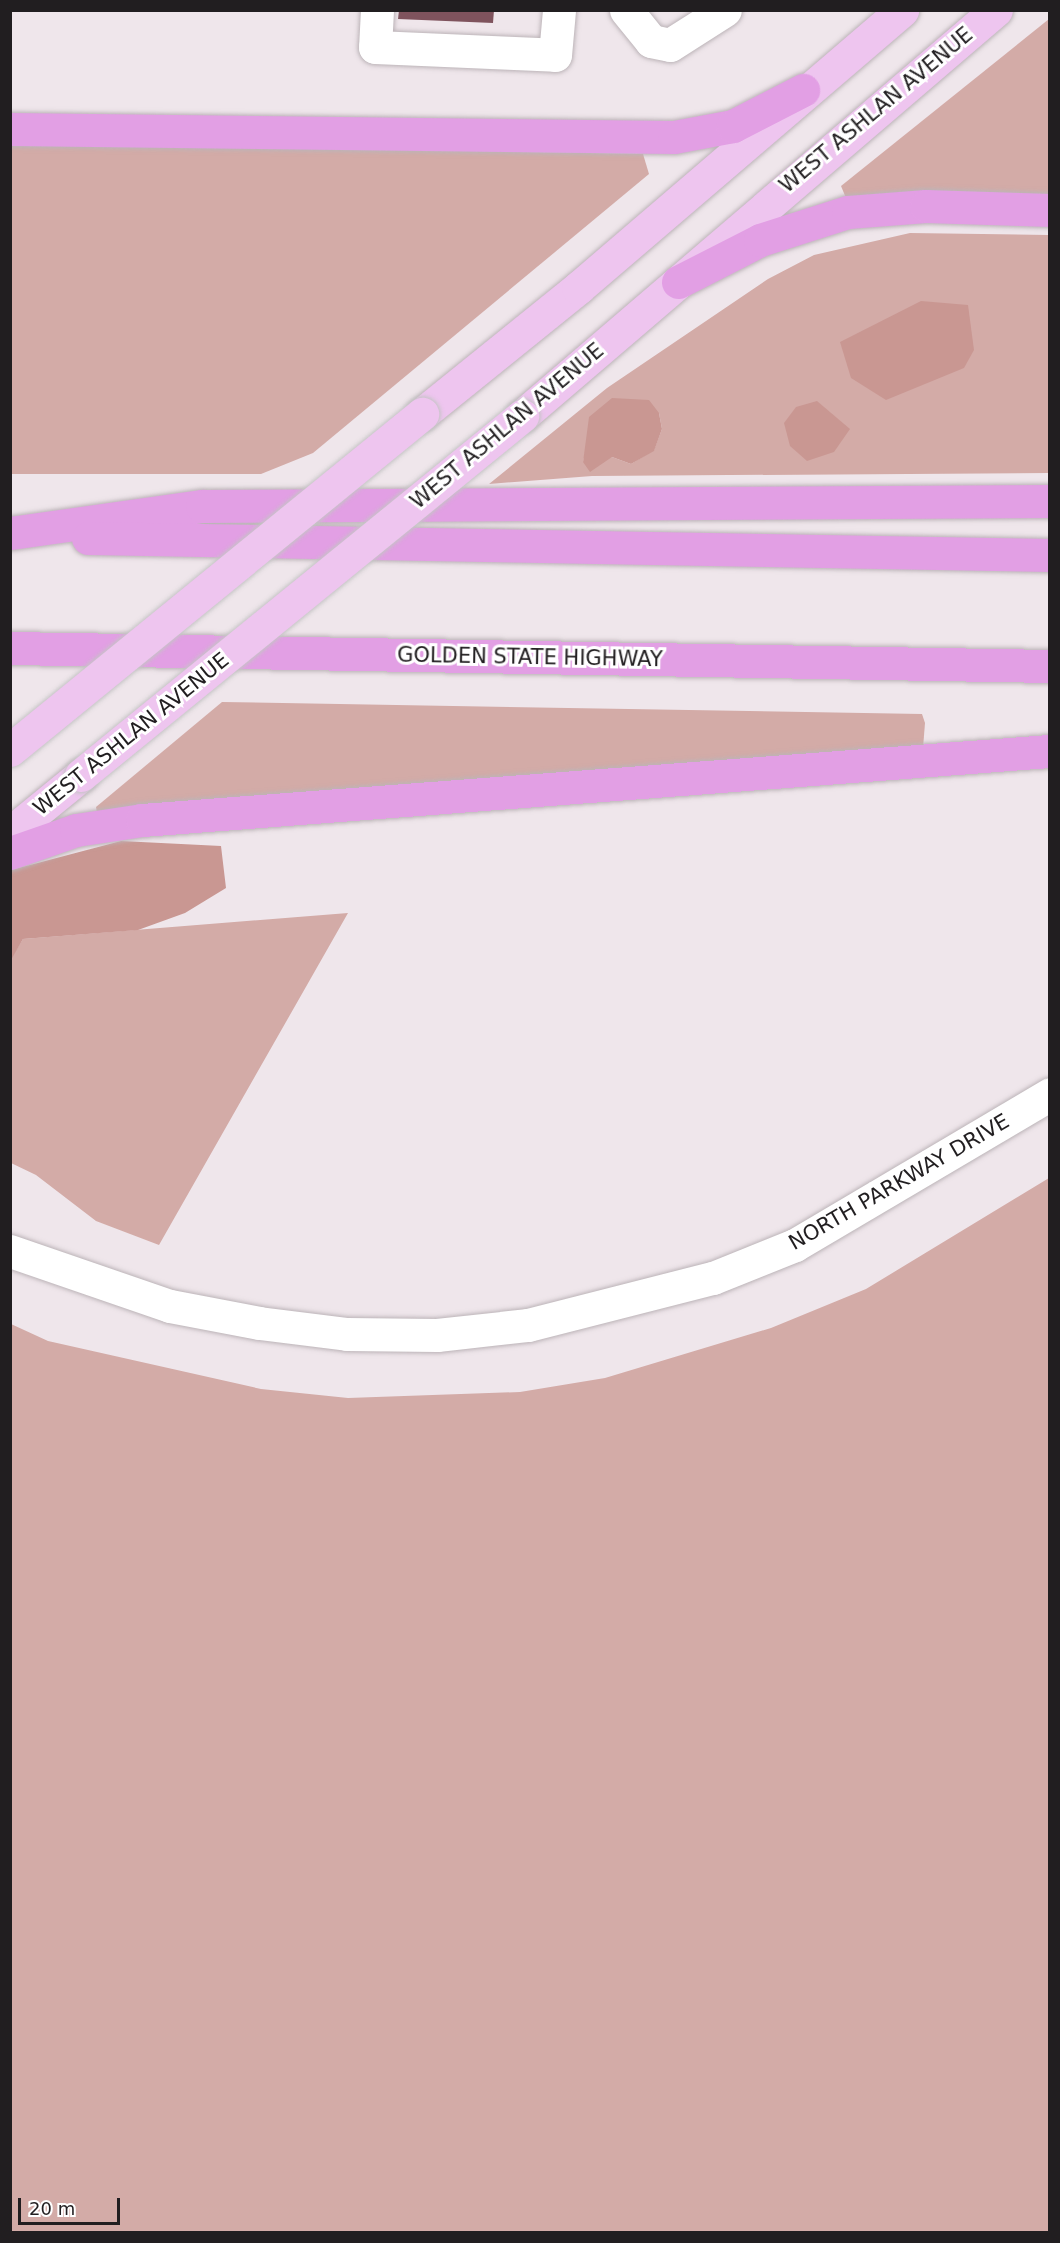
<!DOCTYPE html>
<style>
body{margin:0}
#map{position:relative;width:1060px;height:2243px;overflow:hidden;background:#efe6eb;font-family:"DejaVu Sans",sans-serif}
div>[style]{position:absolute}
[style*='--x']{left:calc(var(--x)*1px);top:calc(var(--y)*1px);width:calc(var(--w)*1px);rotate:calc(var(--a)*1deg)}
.green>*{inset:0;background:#d3aba7}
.forest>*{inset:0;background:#c99792}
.building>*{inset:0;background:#7f535d}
.roads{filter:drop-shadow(0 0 2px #bcb4b8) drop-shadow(0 0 2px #bcb4b8)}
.minor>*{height:33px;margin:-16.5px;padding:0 16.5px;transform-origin:16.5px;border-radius:16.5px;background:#fff}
.major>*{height:33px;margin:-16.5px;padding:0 16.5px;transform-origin:16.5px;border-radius:16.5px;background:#eec5ef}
.highway>*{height:33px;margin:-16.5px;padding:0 16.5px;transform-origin:16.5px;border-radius:16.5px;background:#e29fe4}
.bridges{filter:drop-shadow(0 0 2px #c5c4c5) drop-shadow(0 0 2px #c5c4c5)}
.major-bridge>*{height:33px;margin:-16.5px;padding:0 16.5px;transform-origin:16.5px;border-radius:16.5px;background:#eec5ef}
span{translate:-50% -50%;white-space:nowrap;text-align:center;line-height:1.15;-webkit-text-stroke:6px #fff;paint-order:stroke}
.street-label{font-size:21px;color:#211e20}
.frame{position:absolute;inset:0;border:12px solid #211e20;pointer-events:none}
.scale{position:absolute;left:18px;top:2198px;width:102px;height:27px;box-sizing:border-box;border:3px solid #211e20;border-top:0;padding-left:8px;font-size:18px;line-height:21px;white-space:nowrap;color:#211e20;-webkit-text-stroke:4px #fff;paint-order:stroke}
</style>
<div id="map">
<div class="green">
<i style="clip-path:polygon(1049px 19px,1049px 198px,846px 198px,841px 186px)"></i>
<i style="clip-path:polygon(11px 143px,643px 154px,649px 174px,313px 453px,261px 474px,11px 474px)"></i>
<i style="clip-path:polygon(evenodd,910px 233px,1049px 235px,1049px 473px,592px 476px,489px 484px,607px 388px,768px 279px,814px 255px,910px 233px,659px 413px,662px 429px,654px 450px,631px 464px,612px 457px,583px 462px,587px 444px,659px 413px)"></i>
<i style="clip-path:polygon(222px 702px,922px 714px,925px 723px,923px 748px,97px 812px,96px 807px)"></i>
<i style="clip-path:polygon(348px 913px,159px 1245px,96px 1221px,36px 1175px,11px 1163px,10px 960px,23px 939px)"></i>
<i style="clip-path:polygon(1049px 1178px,1049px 2232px,11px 2232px,11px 1324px,48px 1341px,261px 1389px,348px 1398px,520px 1392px,605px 1378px,771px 1328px,866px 1289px)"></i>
</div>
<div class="forest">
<i style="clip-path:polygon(921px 301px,968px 305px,974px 350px,964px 368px,886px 400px,851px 378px,840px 342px)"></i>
<i style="clip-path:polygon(612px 398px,649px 400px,659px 413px,662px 429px,654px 451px,631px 464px,612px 457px,590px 472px,583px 462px,589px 417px)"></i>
<i style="clip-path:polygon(817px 401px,850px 429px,834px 452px,807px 461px,790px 446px,784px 423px,796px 407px)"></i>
<i style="clip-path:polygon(121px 841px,221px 846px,226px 888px,185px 913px,138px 930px,23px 939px,11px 960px,11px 870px)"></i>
</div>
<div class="building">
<i style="clip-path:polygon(399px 10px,494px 10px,493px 23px,398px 19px)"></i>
</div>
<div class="roads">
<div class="minor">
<i style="--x:377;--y:10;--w:37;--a:93"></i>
<i style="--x:375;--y:47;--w:180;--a:2.5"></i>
<i style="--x:555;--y:55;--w:45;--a:-84.9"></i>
<i style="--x:626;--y:10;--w:40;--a:51"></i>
<i style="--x:651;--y:41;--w:19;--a:12"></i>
<i style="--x:670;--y:45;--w:65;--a:-32.5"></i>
<i style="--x:10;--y:1251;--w:169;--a:19"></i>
<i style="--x:170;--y:1306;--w:91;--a:10.8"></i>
<i style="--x:259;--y:1323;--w:89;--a:7.1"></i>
<i style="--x:347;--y:1334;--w:90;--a:0.6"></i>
<i style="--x:437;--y:1335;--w:92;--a:-6.3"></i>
<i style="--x:528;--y:1325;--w:191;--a:-14.3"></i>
<i style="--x:713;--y:1278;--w:88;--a:-21.9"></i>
<i style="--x:795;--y:1245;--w:296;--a:-30.6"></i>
</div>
<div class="major">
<i style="--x:422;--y:414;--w:201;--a:-38.9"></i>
<i style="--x:578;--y:288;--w:427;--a:-40.6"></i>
<i style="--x:522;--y:416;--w:624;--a:-40.58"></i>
<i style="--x:10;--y:833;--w:92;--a:-39.2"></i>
</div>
<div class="highway">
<i style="--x:10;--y:129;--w:664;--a:0.69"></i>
<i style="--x:674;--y:137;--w:60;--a:-10.6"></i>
<i style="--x:733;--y:126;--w:79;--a:-27.2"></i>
<i style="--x:678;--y:282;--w:92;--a:-27.1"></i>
<i style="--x:760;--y:240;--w:92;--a:-17.7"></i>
<i style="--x:848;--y:212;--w:78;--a:-4.4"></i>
<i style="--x:926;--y:206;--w:124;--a:1.8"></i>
<i style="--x:10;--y:533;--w:194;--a:-8"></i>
<i style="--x:202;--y:506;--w:848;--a:-0.34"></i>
<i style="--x:88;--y:538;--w:962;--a:1.01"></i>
<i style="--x:10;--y:648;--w:1040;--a:0.99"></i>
<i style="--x:10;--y:853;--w:70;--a:-19.2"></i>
<i style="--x:76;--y:830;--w:67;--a:-8.6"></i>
<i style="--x:142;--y:820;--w:911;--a:-4.35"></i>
</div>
</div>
<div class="bridges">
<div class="major-bridge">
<i style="--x:10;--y:750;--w:532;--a:-39.2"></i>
<i style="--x:81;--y:775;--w:569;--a:-39.15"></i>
</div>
</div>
<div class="street-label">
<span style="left:876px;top:110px;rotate:-40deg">WEST ASHLAN AVENUE</span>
<span style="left:507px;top:426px;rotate:-40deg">WEST ASHLAN AVENUE</span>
<span style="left:530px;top:657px;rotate:1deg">GOLDEN STATE HIGHWAY</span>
<span style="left:131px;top:734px;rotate:-39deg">WEST ASHLAN AVENUE</span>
<span style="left:899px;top:1182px;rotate:-30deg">NORTH PARKWAY DRIVE</span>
</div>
<div class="frame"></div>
<div class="scale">20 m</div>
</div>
